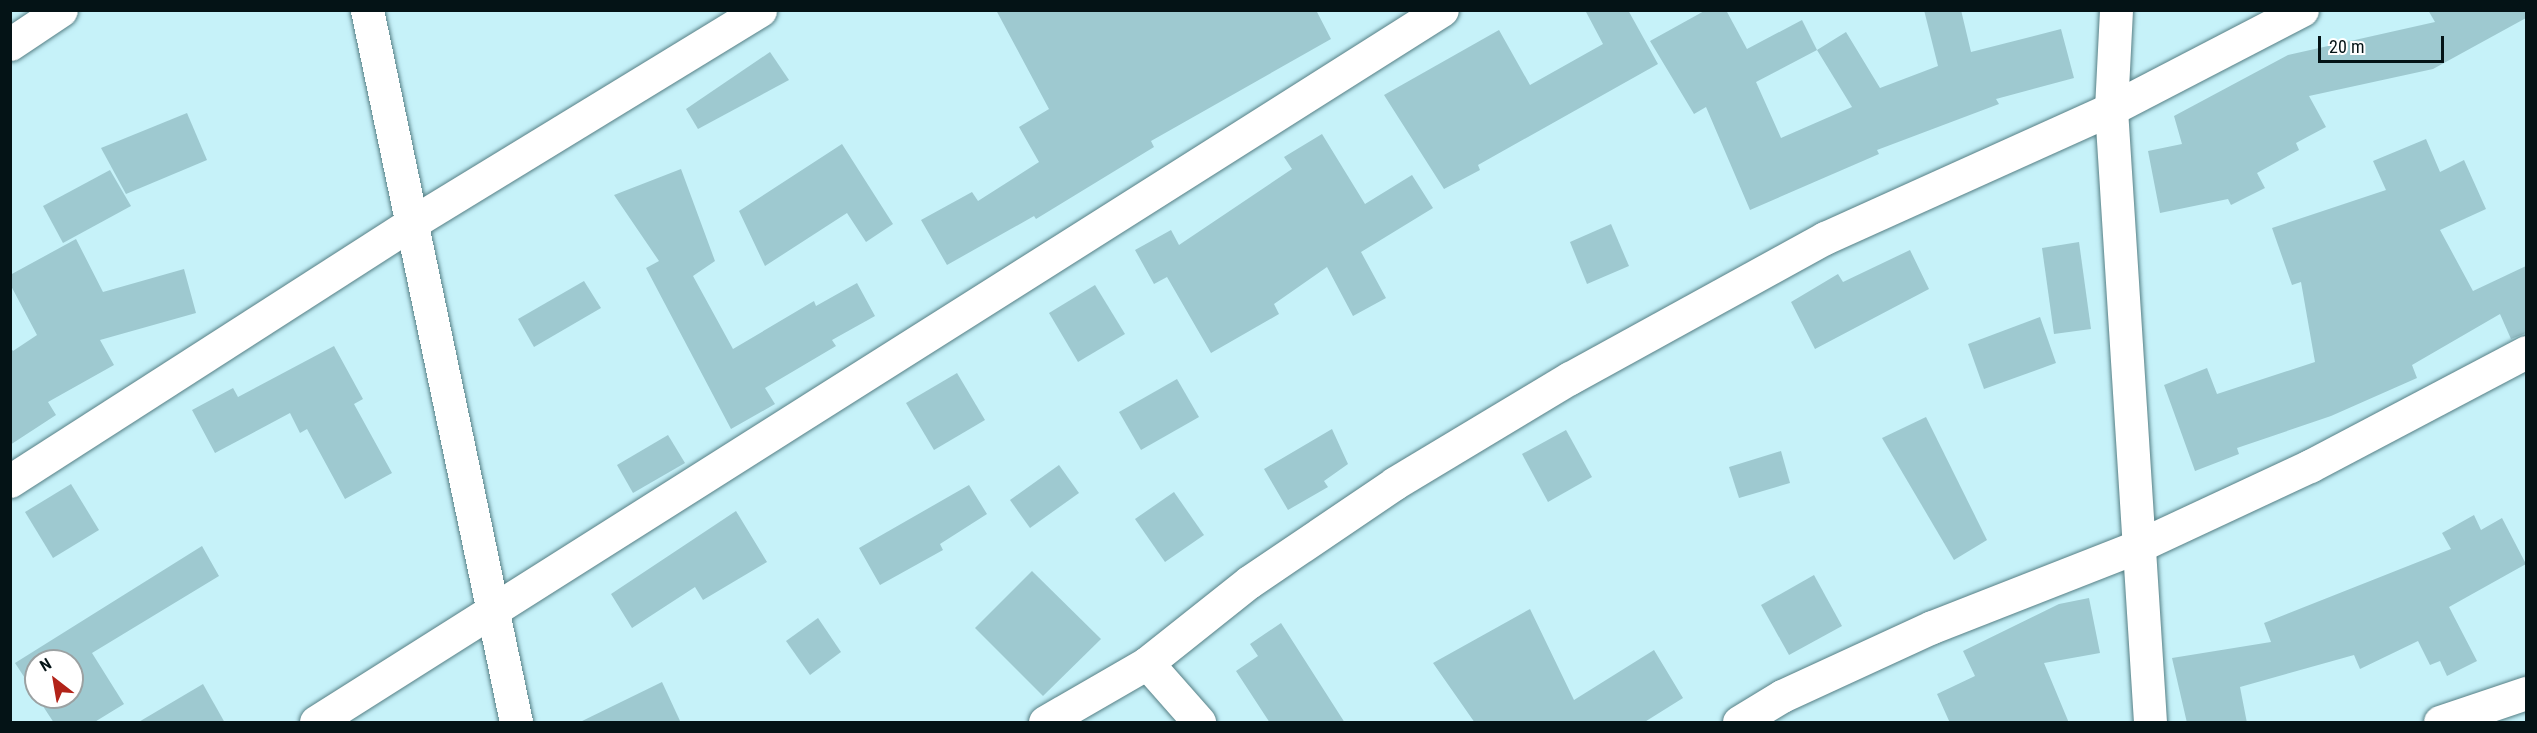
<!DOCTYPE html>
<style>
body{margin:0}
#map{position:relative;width:2537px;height:733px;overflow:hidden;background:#c6f2f9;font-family:"Roboto Condensed",sans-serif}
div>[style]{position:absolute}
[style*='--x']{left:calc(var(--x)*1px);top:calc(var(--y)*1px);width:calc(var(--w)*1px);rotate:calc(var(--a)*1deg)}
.building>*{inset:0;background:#9ec9d0}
.roads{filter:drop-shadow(0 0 2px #567f85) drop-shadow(0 0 2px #567f85)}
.minor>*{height:33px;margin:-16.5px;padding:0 16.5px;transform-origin:16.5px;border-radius:16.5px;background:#fff}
span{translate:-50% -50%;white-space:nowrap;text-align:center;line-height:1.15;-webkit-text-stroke:6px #fff;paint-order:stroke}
.frame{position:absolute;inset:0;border:12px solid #041316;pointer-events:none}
.north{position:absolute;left:24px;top:649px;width:60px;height:60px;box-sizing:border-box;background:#fff;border:2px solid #9ba1a2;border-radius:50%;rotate:329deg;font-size:16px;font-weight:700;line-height:24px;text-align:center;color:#041316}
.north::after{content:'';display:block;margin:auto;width:21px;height:27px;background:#b22319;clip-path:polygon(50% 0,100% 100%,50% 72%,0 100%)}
.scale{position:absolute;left:2318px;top:36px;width:126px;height:27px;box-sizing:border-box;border:3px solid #041316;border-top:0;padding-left:8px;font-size:18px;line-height:21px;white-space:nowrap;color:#041316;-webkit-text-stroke:4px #fff;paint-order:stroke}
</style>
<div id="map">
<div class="building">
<i style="clip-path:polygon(996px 10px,1316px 10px,1331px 39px,1151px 141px,1154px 147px,1036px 219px,1034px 216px,947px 265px,921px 220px,972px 192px,978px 201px,1039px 162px,1019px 127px,1049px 109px)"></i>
<i style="clip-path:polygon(1585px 10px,1628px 10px,1658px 64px,1478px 165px,1480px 170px,1444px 189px,1384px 95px,1499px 30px,1530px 85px,1603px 44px)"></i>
<i style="clip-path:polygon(evenodd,1706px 10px,1726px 10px,1747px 49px,1802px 20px,1817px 50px,1846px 32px,1880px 88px,1938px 66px,1924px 10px,1961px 10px,1971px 52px,2061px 29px,2074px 78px,1996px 99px,1999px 104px,1877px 150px,1879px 154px,1750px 210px,1706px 107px,1694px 114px,1650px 41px,1706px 10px,1817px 50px,1852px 107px,1781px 138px,1756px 82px,1817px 50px)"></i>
<i style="clip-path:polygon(2428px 10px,2526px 10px,2526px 18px,2433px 69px,2309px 96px,2326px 127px,2296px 143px,2299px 150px,2257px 173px,2265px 188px,2231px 205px,2228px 199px,2160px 213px,2148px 151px,2182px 144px,2174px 116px,2288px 55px,2435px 22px)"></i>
<i style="clip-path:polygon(770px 52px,789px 80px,698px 129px,686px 109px)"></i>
<i style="clip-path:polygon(187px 113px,207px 160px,126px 194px,101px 148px)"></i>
<i style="clip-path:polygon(1322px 134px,1365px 204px,1412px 175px,1433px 208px,1361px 252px,1386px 298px,1353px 316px,1327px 267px,1274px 304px,1279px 314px,1211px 353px,1167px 277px,1154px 284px,1135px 250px,1171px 230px,1179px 245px,1292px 169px,1284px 157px)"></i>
<i style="clip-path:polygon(2426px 139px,2440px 172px,2464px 160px,2486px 209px,2440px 230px,2473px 291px,2526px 266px,2526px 333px,2511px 339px,2500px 314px,2412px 365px,2417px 378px,2331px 416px,2237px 448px,2239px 454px,2195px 471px,2164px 385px,2207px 368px,2217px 394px,2315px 362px,2301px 282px,2292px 285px,2272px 228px,2386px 190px,2373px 161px)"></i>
<i style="clip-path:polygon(842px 144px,893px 224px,866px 242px,847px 213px,765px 266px,739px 211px)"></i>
<i style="clip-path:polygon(681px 169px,715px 261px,693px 276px,733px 349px,814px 301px,816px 306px,857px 283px,875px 316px,832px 340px,836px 346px,765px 388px,775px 404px,731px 429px,646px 268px,659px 261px,614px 195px)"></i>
<i style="clip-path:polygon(110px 170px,131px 206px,63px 243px,43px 206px)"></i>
<i style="clip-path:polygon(1611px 224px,1629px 266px,1587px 284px,1570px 242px)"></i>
<i style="clip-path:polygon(76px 239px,103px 292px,184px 269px,196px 313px,100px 340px,114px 365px,48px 402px,56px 415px,10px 445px,10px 347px,13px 351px,37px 335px,10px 284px,10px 275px)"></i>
<i style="clip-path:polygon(2079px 242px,2091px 329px,2054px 334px,2042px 248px)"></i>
<i style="clip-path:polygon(1910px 250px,1929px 289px,1815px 349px,1791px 302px,1838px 274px,1843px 282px)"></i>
<i style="clip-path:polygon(584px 281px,601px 308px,534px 347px,518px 319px)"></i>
<i style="clip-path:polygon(1095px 285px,1125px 334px,1078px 362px,1049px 313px)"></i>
<i style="clip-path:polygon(2040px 317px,2056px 363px,1984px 389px,1968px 344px)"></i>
<i style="clip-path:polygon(334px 346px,363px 399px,354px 404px,392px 473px,345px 499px,307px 429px,300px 433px,290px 413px,215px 453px,192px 410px,233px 388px,238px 397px)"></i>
<i style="clip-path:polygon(957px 373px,985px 420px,934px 450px,906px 403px)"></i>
<i style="clip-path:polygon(1177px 379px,1199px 417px,1141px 450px,1119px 412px)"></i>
<i style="clip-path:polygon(1926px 417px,1987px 540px,1954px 560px,1882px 438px)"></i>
<i style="clip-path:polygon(1332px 429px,1348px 464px,1324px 481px,1328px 487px,1288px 510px,1264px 469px)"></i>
<i style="clip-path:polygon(1566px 430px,1592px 477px,1548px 502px,1522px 454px)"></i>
<i style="clip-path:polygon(668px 435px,685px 463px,633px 493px,617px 465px)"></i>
<i style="clip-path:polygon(1781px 451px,1790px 483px,1739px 498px,1729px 467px)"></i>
<i style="clip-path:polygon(1059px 465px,1079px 493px,1030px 528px,1010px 500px)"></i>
<i style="clip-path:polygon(71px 484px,99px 530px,53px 558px,25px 512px)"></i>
<i style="clip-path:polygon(969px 485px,987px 514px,940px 544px,943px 550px,880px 585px,859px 548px)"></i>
<i style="clip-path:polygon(1174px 492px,1204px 535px,1165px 562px,1135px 519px)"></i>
<i style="clip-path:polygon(736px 511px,767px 562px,703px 600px,695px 587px,632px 628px,611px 594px)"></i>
<i style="clip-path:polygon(2474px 515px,2481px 530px,2502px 518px,2526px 564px,2449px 607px,2477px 661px,2447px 676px,2440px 661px,2430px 665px,2418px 641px,2360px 669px,2354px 655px,2240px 687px,2247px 723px,2187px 723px,2172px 658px,2271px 642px,2264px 623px,2451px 549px,2442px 533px)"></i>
<i style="clip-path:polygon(202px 546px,219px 576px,92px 653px,124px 704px,93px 723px,54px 723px,37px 697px,72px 697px,72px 661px,36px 661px,36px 695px,15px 663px)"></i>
<i style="clip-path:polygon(1032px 571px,1101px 639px,1043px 696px,975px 628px)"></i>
<i style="clip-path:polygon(1814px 575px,1842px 626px,1789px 655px,1761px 605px)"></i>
<i style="clip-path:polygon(2089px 598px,2100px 653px,2044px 663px,2069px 723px,1950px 723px,1937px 694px,1975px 676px,1963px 651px,2059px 604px)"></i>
<i style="clip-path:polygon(1530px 609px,1574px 700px,1654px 650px,1683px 698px,1643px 723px,1475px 723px,1433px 663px)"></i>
<i style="clip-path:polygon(818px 618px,841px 652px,810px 675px,786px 641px)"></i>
<i style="clip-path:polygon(1281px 623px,1345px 723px,1270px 723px,1236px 671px,1258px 656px,1250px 644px)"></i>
<i style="clip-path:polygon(662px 682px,681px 723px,578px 723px)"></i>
<i style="clip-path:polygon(203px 684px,225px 723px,137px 723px)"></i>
</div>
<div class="roads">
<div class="minor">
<i style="--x:367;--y:10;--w:727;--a:78.18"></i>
<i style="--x:2116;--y:10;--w:99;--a:92.9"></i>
<i style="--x:2111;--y:109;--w:614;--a:86.36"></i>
<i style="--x:10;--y:44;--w:61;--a:-33.7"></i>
<i style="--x:10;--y:481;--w:475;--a:-32.7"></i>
<i style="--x:410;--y:224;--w:410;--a:-31.4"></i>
<i style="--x:1147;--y:663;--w:79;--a:48.6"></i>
<i style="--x:316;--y:722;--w:1332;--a:-32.31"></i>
<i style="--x:1045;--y:722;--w:118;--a:-30"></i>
<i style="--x:1147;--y:663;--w:130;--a:-38.5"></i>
<i style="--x:1249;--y:582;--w:176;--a:-34.1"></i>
<i style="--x:1395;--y:483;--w:204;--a:-31"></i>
<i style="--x:1570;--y:378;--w:291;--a:-28.8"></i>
<i style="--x:1825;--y:238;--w:314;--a:-24.3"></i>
<i style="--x:2111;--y:109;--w:215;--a:-27.4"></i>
<i style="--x:1739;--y:722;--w:50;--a:-31.2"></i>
<i style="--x:1782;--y:696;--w:165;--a:-24.7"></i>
<i style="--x:1932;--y:627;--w:219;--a:-21.4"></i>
<i style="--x:2136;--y:547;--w:192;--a:-25"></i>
<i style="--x:2310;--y:466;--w:244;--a:-27.8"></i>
<i style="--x:2440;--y:722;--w:91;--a:-18.6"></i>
</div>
</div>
<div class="frame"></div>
<div class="north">N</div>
<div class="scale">20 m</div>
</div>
